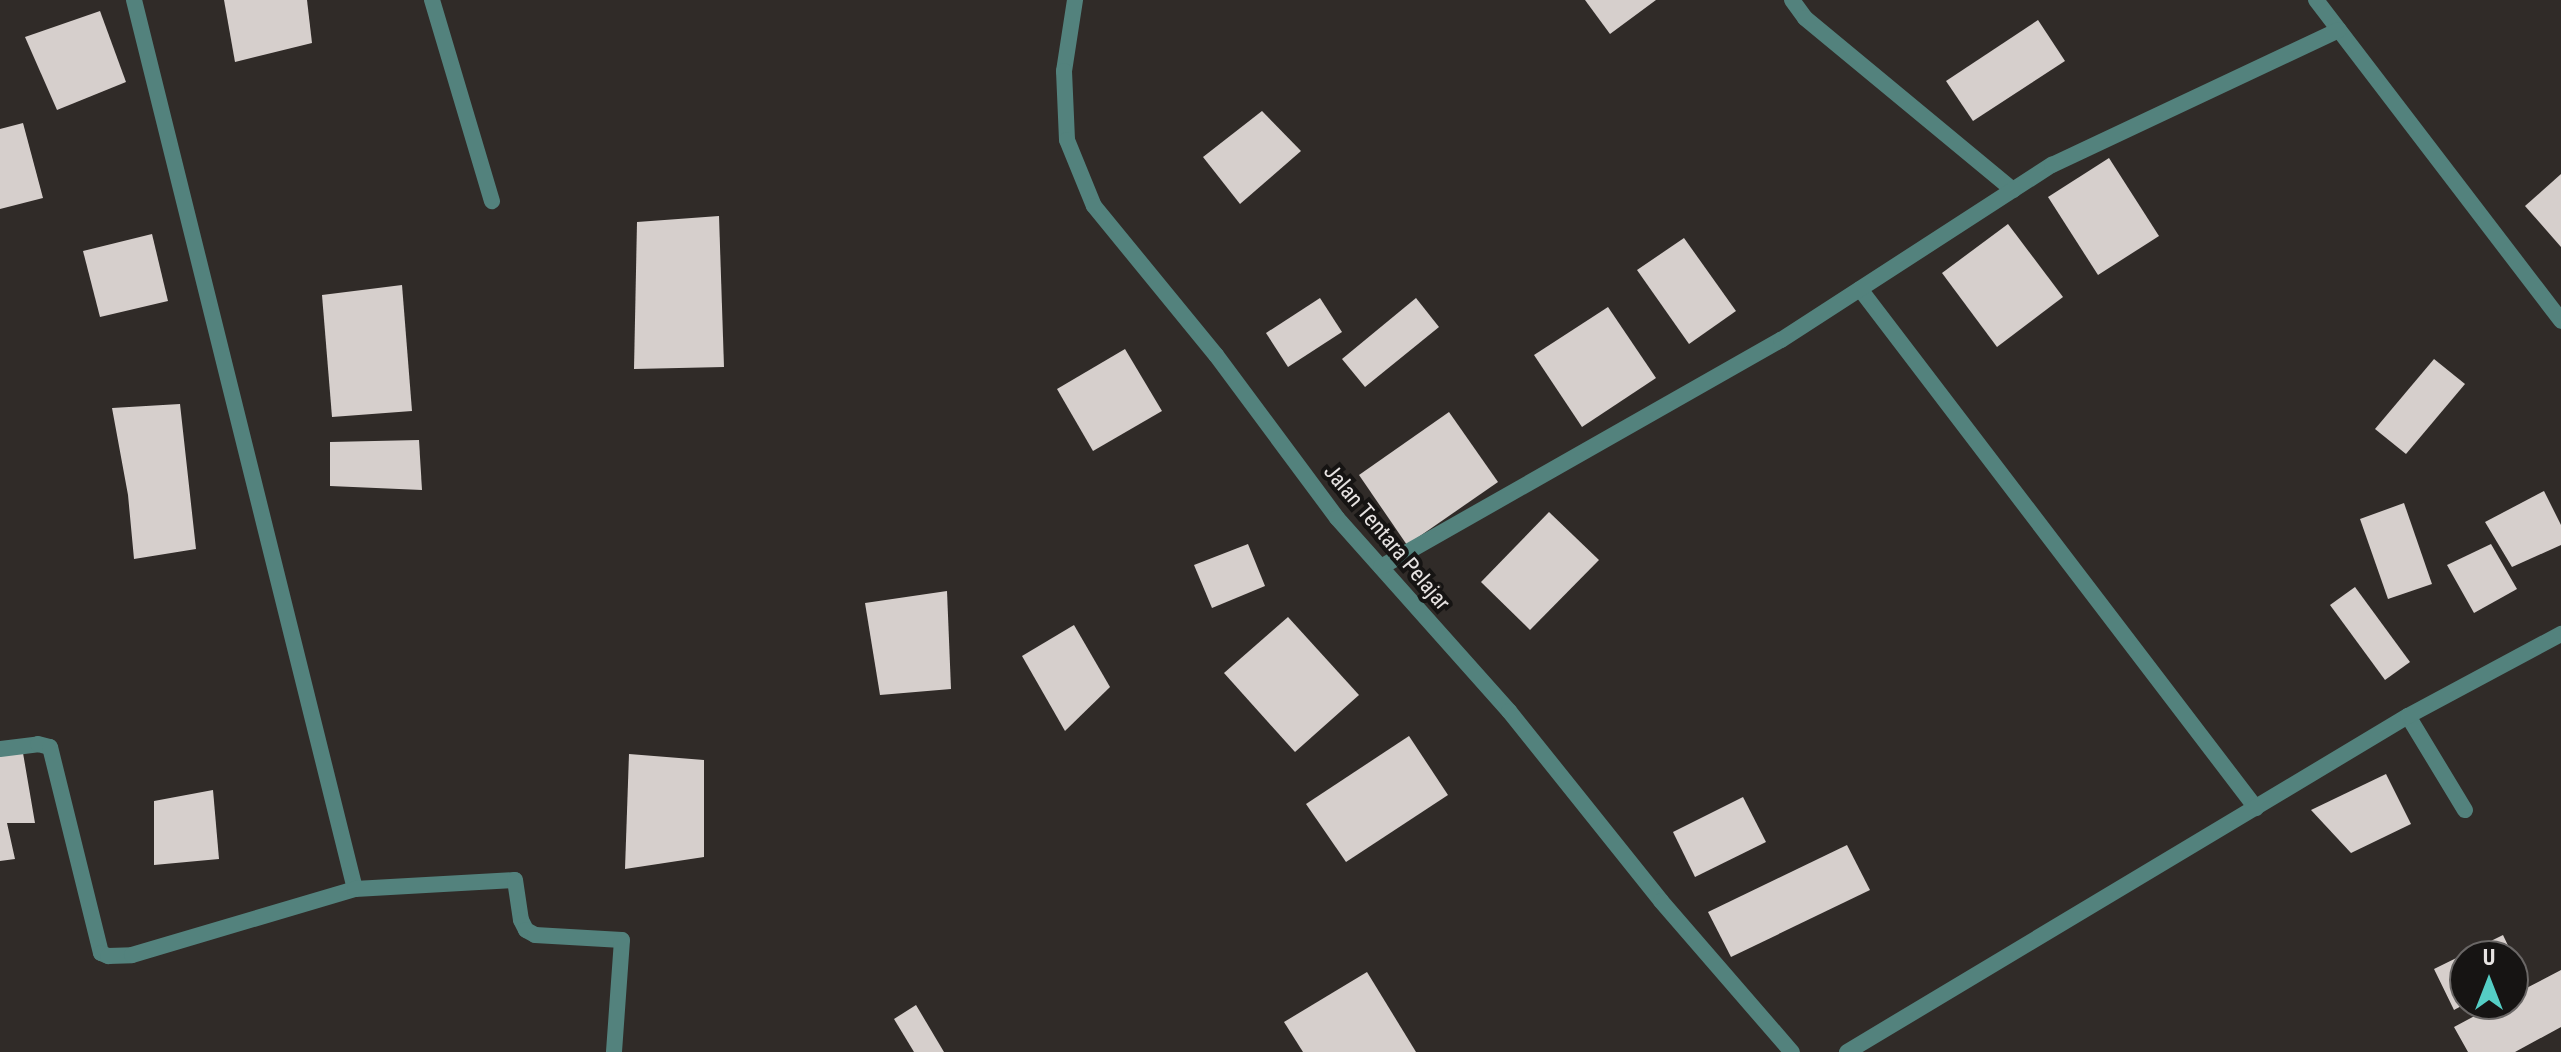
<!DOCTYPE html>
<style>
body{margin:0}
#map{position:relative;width:2561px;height:1052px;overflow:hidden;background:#302b28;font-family:"Roboto Condensed",sans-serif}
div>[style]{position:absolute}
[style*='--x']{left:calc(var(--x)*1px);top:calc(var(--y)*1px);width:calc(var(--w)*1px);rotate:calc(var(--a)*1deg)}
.building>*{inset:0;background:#d6cfcc}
.minor>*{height:16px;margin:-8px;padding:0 8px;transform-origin:8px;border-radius:8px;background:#53827d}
span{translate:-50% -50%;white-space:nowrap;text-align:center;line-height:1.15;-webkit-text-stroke:8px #161413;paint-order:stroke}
.street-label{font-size:22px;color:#e7e3e2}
.north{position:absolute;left:2449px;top:940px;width:80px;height:80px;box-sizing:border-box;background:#161413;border:2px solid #6a6766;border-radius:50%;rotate:0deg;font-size:22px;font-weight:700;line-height:32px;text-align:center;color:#e7e3e2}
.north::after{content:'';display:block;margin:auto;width:28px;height:36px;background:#55cec5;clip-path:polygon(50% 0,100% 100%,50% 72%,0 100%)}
</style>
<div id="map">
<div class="building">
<i style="clip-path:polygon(224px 0,307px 0,312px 43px,235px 62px)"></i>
<i style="clip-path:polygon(1585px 0,1656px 0,1610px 34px)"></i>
<i style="clip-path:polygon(100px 11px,126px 82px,57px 110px,25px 37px)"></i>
<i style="clip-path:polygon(2038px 20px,2065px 61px,1973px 121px,1946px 81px)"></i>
<i style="clip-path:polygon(1262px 111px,1301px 151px,1240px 204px,1203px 157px)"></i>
<i style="clip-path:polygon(23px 123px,43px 198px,0 209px,0 129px)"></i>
<i style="clip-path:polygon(2109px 158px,2159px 236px,2098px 275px,2048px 197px)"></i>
<i style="clip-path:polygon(2561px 174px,2561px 247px,2525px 206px)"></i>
<i style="clip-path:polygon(719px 216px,724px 367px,634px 369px,637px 222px)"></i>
<i style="clip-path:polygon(2008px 224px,2063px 297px,1997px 347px,1942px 273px)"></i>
<i style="clip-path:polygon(152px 234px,168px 301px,100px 317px,83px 251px)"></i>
<i style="clip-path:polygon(1684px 238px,1736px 311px,1689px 344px,1637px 270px)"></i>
<i style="clip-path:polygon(402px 285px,412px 411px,332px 417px,322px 295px)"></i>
<i style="clip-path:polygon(1320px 298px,1342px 332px,1288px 367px,1266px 333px)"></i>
<i style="clip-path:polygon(1416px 298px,1439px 327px,1365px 387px,1342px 359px)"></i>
<i style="clip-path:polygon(1608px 307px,1656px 378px,1582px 427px,1534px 355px)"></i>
<i style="clip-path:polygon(1125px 349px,1162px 411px,1093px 451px,1057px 389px)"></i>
<i style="clip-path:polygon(2434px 359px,2465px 384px,2406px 454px,2375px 429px)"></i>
<i style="clip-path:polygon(180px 404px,196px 549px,134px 559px,128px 495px,112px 408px)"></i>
<i style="clip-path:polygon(1449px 412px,1498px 482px,1407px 545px,1359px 475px)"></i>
<i style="clip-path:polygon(419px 440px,422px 490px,330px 486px,330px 442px)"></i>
<i style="clip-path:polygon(2544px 491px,2561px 525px,2561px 545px,2512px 567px,2485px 522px)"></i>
<i style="clip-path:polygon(2404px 503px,2432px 584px,2388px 599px,2360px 519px)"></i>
<i style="clip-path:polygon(1549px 512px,1599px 560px,1530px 630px,1481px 582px)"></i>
<i style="clip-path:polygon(1248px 544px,1265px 586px,1212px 608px,1194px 565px)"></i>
<i style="clip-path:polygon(2491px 544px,2517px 589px,2474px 613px,2447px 565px)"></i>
<i style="clip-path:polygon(2355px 587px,2410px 662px,2385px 680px,2330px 605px)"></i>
<i style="clip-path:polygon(947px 591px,951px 689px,880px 695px,865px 603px)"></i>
<i style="clip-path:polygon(1288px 617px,1359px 695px,1295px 752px,1224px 673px)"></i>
<i style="clip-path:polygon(1074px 625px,1110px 687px,1065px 731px,1022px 656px)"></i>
<i style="clip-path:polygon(1409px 736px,1448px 795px,1346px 862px,1306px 804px)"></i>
<i style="clip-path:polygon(23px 753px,35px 823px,7px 823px,15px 859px,0 861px,0 755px)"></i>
<i style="clip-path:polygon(629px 754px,704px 760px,704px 857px,625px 869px)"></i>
<i style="clip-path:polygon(2386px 774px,2411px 824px,2351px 853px,2311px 810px)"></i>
<i style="clip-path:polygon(213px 790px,219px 859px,154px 865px,154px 801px)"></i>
<i style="clip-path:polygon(1743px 797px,1766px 842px,1695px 877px,1673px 832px)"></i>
<i style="clip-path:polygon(1847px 845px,1870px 890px,1731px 957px,1708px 912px)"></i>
<i style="clip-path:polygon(2503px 935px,2513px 956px,2465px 956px,2465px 1004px,2454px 1010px,2434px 969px)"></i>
<i style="clip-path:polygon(2513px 956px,2523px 976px,2513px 981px)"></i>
<i style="clip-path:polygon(2561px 970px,2561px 1027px,2515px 1052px,2468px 1052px,2454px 1027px,2497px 1004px,2513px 1004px,2513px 995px)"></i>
<i style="clip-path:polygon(1367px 972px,1416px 1052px,1303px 1052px,1284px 1022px)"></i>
<i style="clip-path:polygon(916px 1005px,944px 1052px,914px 1052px,894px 1019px)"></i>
</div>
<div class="minor">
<i style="--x:134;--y:0;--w:916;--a:76.04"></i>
<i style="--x:432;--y:0;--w:210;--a:73.4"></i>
<i style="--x:1075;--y:0;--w:72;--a:98.8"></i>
<i style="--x:1064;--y:71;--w:69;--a:87.5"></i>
<i style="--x:1067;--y:140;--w:71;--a:67.8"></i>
<i style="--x:1094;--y:206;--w:193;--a:50.7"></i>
<i style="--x:1216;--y:355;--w:203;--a:53.4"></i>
<i style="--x:1337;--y:518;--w:259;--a:48.3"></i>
<i style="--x:1509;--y:711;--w:243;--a:51.3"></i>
<i style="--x:1661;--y:901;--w:200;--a:49.1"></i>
<i style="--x:1792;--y:0;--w:22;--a:54"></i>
<i style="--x:1805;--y:18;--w:270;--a:39.6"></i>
<i style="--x:2316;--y:0;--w:404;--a:52.6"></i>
<i style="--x:1860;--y:289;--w:653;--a:52.66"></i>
<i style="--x:1381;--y:567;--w:460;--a:-29.6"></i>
<i style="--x:1781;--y:340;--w:323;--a:-32.9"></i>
<i style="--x:2052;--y:165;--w:317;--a:-25.2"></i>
<i style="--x:2408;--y:716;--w:110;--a:58.8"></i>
<i style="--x:0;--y:749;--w:38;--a:-7"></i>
<i style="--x:38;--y:744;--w:12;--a:14"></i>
<i style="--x:50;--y:747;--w:212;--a:76.1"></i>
<i style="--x:101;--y:953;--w:8;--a:23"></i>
<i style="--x:108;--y:956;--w:24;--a:-2"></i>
<i style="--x:132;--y:955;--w:233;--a:-16.5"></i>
<i style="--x:355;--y:889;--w:160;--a:-3.2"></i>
<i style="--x:515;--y:880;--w:40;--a:81.5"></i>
<i style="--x:521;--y:920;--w:11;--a:63"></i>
<i style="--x:526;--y:930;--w:10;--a:29"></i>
<i style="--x:535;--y:935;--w:87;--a:3.3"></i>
<i style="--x:622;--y:940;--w:112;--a:94.1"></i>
<i style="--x:1847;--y:1052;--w:654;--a:-30.92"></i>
<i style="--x:2408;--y:716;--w:174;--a:-28.2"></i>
</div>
<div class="street-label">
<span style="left:1387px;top:537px;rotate:50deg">Jalan Tentara Pelajar</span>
</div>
<div class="north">U</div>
</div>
